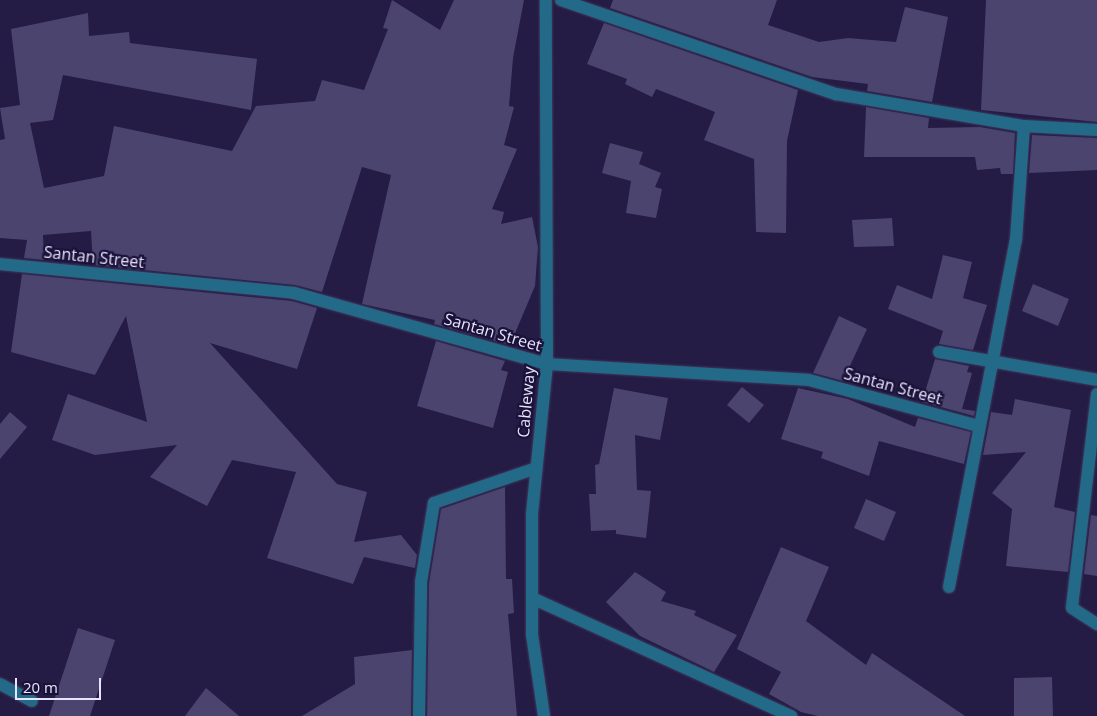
<!DOCTYPE html>
<style>
body{margin:0}
#map{position:relative;width:1097px;height:716px;overflow:hidden;background:#241c44;font-family:"Open Sans",sans-serif}
div>[style]{position:absolute}
[style*='--x']{left:calc(var(--x)*1px);top:calc(var(--y)*1px);width:calc(var(--w)*1px);rotate:calc(var(--a)*1deg)}
.building>*{inset:0;background:#4a446f}
.roads{filter:drop-shadow(0 0 1px #3f385e) drop-shadow(0 0 1px #3f385e)}
.minor>*{height:12px;margin:-6px;padding:0 6px;transform-origin:6px;border-radius:6px;background:#236a88}
span{translate:-50% -50%;white-space:nowrap;text-align:center;line-height:1.15;-webkit-text-stroke:4.5px #1b1239;paint-order:stroke}
.street-label{font-size:16px;color:#e6e4fe}
.scale{position:absolute;left:15px;top:678px;width:86px;height:22px;box-sizing:border-box;border:2px solid #e6e4fe;border-top:0;padding-left:6px;font-size:15px;line-height:18px;white-space:nowrap;color:#e6e4fe;-webkit-text-stroke:4px #1b1239;paint-order:stroke}
</style>
<div id="map">
<div class="building">
<i style="clip-path:polygon(392px 0,440px 30px,454px 0,524px 0,513px 58px,509px 106px,514px 107px,504px 145px,517px 149px,492px 209px,504px 212px,501px 224px,532px 217px,538px 247px,535px 286px,510px 345px,434px 324px,435px 320px,362px 304px,391px 175px,362px 167px,322px 292px,295px 285px,93px 265px,91px 231px,43px 235px,44px 260px,24px 258px,27px 240px,0 238px,0 140px,5px 139px,0 108px,20px 105px,11px 29px,88px 13px,89px 36px,129px 32px,130px 43px,257px 59px,251px 110px,63px 75px,53px 120px,30px 123px,44px 188px,104px 176px,114px 126px,232px 151px,256px 106px,315px 101px,322px 80px,364px 90px,388px 29px,383px 28px)"></i>
<i style="clip-path:polygon(613px 0,777px 0,768px 25px,819px 42px,848px 38px,896px 42px,905px 7px,948px 17px,932px 102px,867px 91px,868px 84px,812px 77px,610px 8px)"></i>
<i style="clip-path:polygon(986px 0,1097px 0,1097px 122px,981px 110px)"></i>
<i style="clip-path:polygon(604px 23px,798px 90px,787px 141px,786px 233px,756px 232px,754px 159px,704px 140px,715px 112px,656px 89px,652px 97px,625px 84px,627px 79px,587px 64px)"></i>
<i style="clip-path:polygon(866px 107px,929px 118px,928px 128px,980px 127px,1015px 133px,1013px 174px,1001px 174px,1000px 168px,977px 170px,975px 157px,864px 157px)"></i>
<i style="clip-path:polygon(1032px 135px,1097px 138px,1097px 170px,1029px 173px)"></i>
<i style="clip-path:polygon(610px 143px,643px 152px,639px 164px,661px 173px,655px 187px,662px 189px,656px 218px,626px 213px,631px 181px,602px 173px)"></i>
<i style="clip-path:polygon(892px 218px,894px 246px,854px 247px,852px 220px)"></i>
<i style="clip-path:polygon(943px 255px,972px 262px,963px 298px,987px 305px,973px 350px,939px 344px,943px 331px,888px 309px,897px 285px,932px 299px)"></i>
<i style="clip-path:polygon(22px 274px,292px 301px,317px 308px,297px 369px,210px 343px,337px 484px,367px 492px,354px 542px,401px 535px,417px 555px,415px 568px,364px 557px,353px 584px,267px 558px,296px 472px,232px 460px,207px 506px,150px 477px,177px 445px,95px 455px,52px 440px,68px 394px,147px 422px,126px 316px,95px 375px,11px 352px)"></i>
<i style="clip-path:polygon(1033px 284px,1069px 299px,1058px 326px,1022px 311px)"></i>
<i style="clip-path:polygon(839px 316px,867px 329px,843px 381px,813px 373px)"></i>
<i style="clip-path:polygon(436px 341px,505px 361px,501px 370px,508px 372px,493px 428px,417px 406px)"></i>
<i style="clip-path:polygon(935px 359px,969px 366px,967px 372px,972px 373px,962px 409px,975px 411px,974px 416px,922px 402px)"></i>
<i style="clip-path:polygon(742px 387px,764px 405px,749px 423px,727px 405px)"></i>
<i style="clip-path:polygon(614px 388px,668px 398px,660px 440px,635px 435px,637px 490px,651px 491px,646px 538px,616px 534px,616px 530px,591px 531px,589px 494px,596px 494px,595px 465px,599px 464px)"></i>
<i style="clip-path:polygon(798px 388px,848px 399px,915px 427px,918px 418px,971px 432px,964px 464px,879px 441px,869px 476px,821px 458px,823px 452px,781px 439px)"></i>
<i style="clip-path:polygon(1015px 399px,1071px 410px,1054px 507px,1075px 512px,1068px 572px,1006px 566px,1012px 509px,992px 493px,1026px 452px,983px 455px,991px 412px,1012px 415px)"></i>
<i style="clip-path:polygon(10px 412px,27px 427px,0 459px,0 424px)"></i>
<i style="clip-path:polygon(505px 487px,506px 579px,512px 579px,514px 613px,508px 614px,517px 716px,427px 716px,429px 583px,441px 509px)"></i>
<i style="clip-path:polygon(866px 499px,896px 512px,884px 541px,854px 528px)"></i>
<i style="clip-path:polygon(1091px 515px,1097px 516px,1097px 576px,1084px 574px)"></i>
<i style="clip-path:polygon(781px 547px,829px 567px,806px 621px,866px 665px,872px 653px,965px 716px,818px 716px,801px 712px,769px 694px,781px 672px,737px 649px)"></i>
<i style="clip-path:polygon(635px 572px,666px 592px,661px 601px,696px 611px,694px 615px,737px 635px,714px 672px,640px 636px,606px 602px)"></i>
<i style="clip-path:polygon(78px 628px,115px 640px,90px 716px,49px 716px)"></i>
<i style="clip-path:polygon(412px 650px,411px 716px,302px 716px,355px 684px,354px 657px)"></i>
<i style="clip-path:polygon(1052px 677px,1053px 716px,1014px 716px,1014px 678px)"></i>
<i style="clip-path:polygon(206px 688px,239px 716px,185px 716px)"></i>
</div>
<div class="roads">
<div class="minor">
<i style="--x:561;--y:0;--w:291;--a:18.9"></i>
<i style="--x:836;--y:94;--w:191;--a:9.7"></i>
<i style="--x:1024;--y:126;--w:73;--a:3.1"></i>
<i style="--x:0;--y:264;--w:295;--a:5.6"></i>
<i style="--x:294;--y:293;--w:263;--a:15.7"></i>
<i style="--x:547;--y:364;--w:262;--a:3.5"></i>
<i style="--x:809;--y:380;--w:175;--a:15.2"></i>
<i style="--x:939;--y:352;--w:160;--a:10"></i>
<i style="--x:1097;--y:394;--w:215;--a:96.7"></i>
<i style="--x:1072;--y:608;--w:30;--a:33"></i>
<i style="--x:949;--y:587;--w:353;--a:-79.1"></i>
<i style="--x:1016;--y:240;--w:114;--a:-86"></i>
<i style="--x:532;--y:598;--w:285;--a:24.5"></i>
<i style="--x:0;--y:684;--w:36;--a:28"></i>
<i style="--x:419;--y:716;--w:134;--a:-89.1"></i>
<i style="--x:421;--y:582;--w:80;--a:-80.7"></i>
<i style="--x:434;--y:503;--w:108;--a:-18.9"></i>
<i style="--x:544;--y:716;--w:82;--a:-98.4"></i>
<i style="--x:532;--y:635;--w:121;--a:-90"></i>
<i style="--x:532;--y:514;--w:151;--a:-84.3"></i>
<i style="--x:547;--y:364;--w:364;--a:-90.2"></i>
</div>
</div>
<div class="street-label">
<span style="left:94px;top:257px;rotate:6deg">Santan Street</span>
<span style="left:493px;top:332px;rotate:16deg">Santan Street</span>
<span style="left:893px;top:386px;rotate:15deg">Santan Street</span>
<span style="left:526px;top:402px;rotate:-85deg">Cableway</span>
</div>
<div class="scale">20 m</div>
</div>
